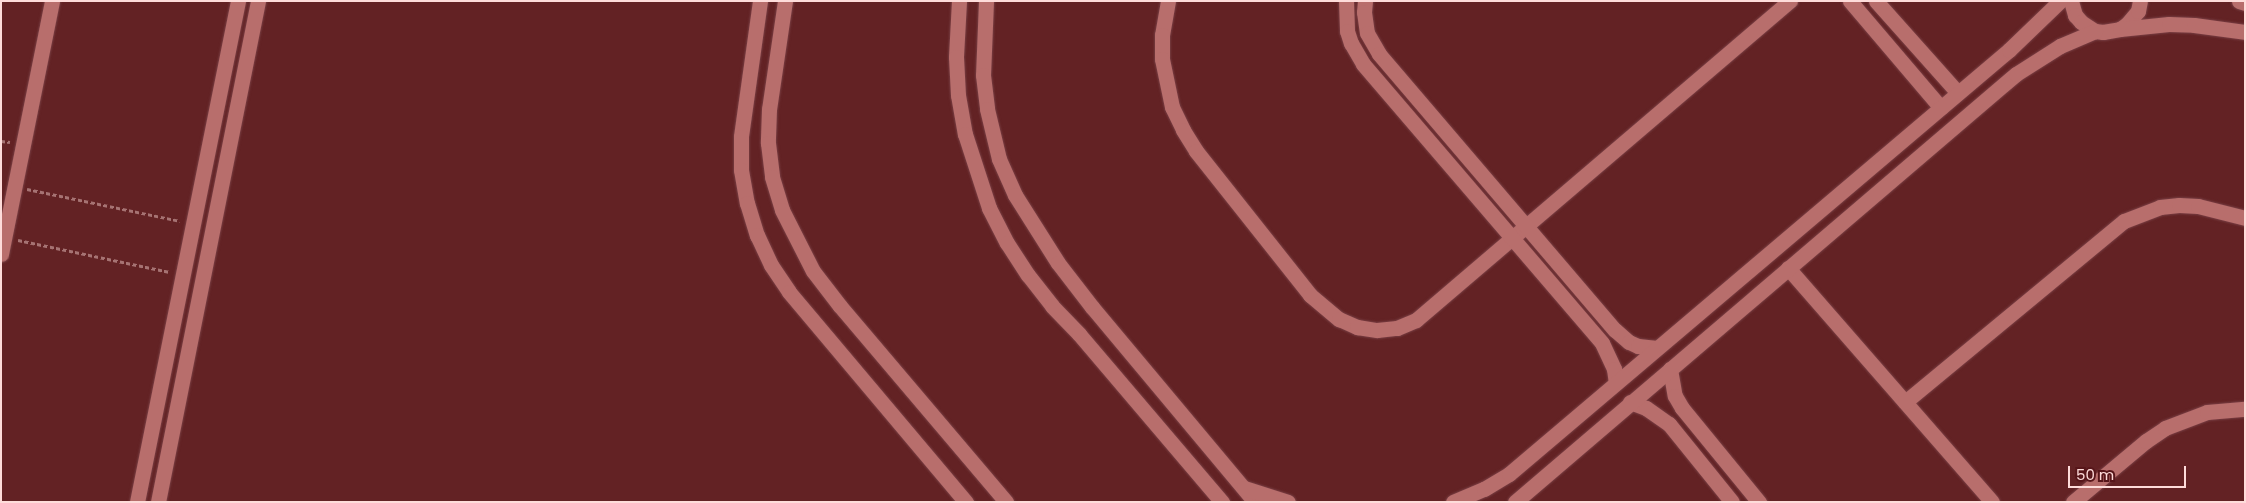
<!DOCTYPE html>
<style>
body{margin:0}
#map{position:relative;width:2246px;height:503px;overflow:hidden;background:#632224;font-family:Poppins,sans-serif}
div>[style]{position:absolute}
[style*='--x']{left:calc(var(--x)*1px);top:calc(var(--y)*1px);width:calc(var(--w)*1px);rotate:calc(var(--a)*1deg)}
.path>*{height:3px;margin-top:-1.5px;transform-origin:0;background:repeating-linear-gradient(90deg,#a67373 0 4px,transparent 0 6.5px)}
.roads{filter:drop-shadow(0 0 1px #794045) drop-shadow(0 0 1px #794045)}
.minor>*{height:15px;margin:-7.5px;padding:0 7.5px;transform-origin:7.5px;border-radius:7.5px;background:#b86e6c}
span{translate:-50% -50%;white-space:nowrap;text-align:center;line-height:1.15;-webkit-text-stroke:4.5px #57161a;paint-order:stroke}
.frame{position:absolute;inset:0;border:2px solid #fedcda;pointer-events:none}
.scale{position:absolute;left:2068px;top:466px;width:118px;height:22px;box-sizing:border-box;border:2px solid #fedcda;border-top:0;padding-left:6px;font-size:15px;line-height:18px;white-space:nowrap;color:#fedcda;-webkit-text-stroke:4px #57161a;paint-order:stroke}
</style>
<div id="map">
<div class="path">
<i style="--x:1;--y:141;--w:9;--a:6"></i>
<i style="--x:27;--y:189;--w:156;--a:11.8"></i>
<i style="--x:18;--y:240;--w:155;--a:11.9"></i>
</div>
<div class="roads">
<div class="minor">
<i style="--x:760;--y:1;--w:137;--a:98"></i>
<i style="--x:741;--y:137;--w:33;--a:90"></i>
<i style="--x:741;--y:170;--w:34;--a:80"></i>
<i style="--x:747;--y:203;--w:34;--a:73"></i>
<i style="--x:757;--y:235;--w:33;--a:65"></i>
<i style="--x:771;--y:265;--w:32;--a:56"></i>
<i style="--x:789;--y:292;--w:275;--a:49.9"></i>
<i style="--x:785;--y:1;--w:109;--a:98.4"></i>
<i style="--x:769;--y:109;--w:34;--a:92"></i>
<i style="--x:768;--y:143;--w:34;--a:83"></i>
<i style="--x:772;--y:177;--w:34;--a:73"></i>
<i style="--x:782;--y:210;--w:68;--a:63.1"></i>
<i style="--x:813;--y:271;--w:44;--a:52.4"></i>
<i style="--x:840;--y:306;--w:257;--a:49.7"></i>
<i style="--x:959;--y:1;--w:56;--a:93.1"></i>
<i style="--x:956;--y:57;--w:38;--a:87"></i>
<i style="--x:958;--y:95;--w:40;--a:80"></i>
<i style="--x:965;--y:134;--w:78;--a:72"></i>
<i style="--x:989;--y:208;--w:39;--a:63"></i>
<i style="--x:1007;--y:243;--w:38;--a:57"></i>
<i style="--x:1028;--y:275;--w:39;--a:52"></i>
<i style="--x:1052;--y:306;--w:39;--a:46"></i>
<i style="--x:1079;--y:334;--w:221;--a:49.6"></i>
<i style="--x:986;--y:1;--w:74;--a:92.3"></i>
<i style="--x:983;--y:75;--w:34;--a:83"></i>
<i style="--x:987;--y:109;--w:51;--a:76.5"></i>
<i style="--x:999;--y:159;--w:39;--a:66"></i>
<i style="--x:1015;--y:195;--w:80;--a:57.7"></i>
<i style="--x:1058;--y:263;--w:56;--a:52.3"></i>
<i style="--x:1092;--y:307;--w:254;--a:50.1"></i>
<i style="--x:1168;--y:1;--w:35;--a:100"></i>
<i style="--x:1162;--y:35;--w:24;--a:90"></i>
<i style="--x:1162;--y:59;--w:49;--a:78.2"></i>
<i style="--x:1172;--y:107;--w:25;--a:64"></i>
<i style="--x:1183;--y:130;--w:25;--a:58"></i>
<i style="--x:1196;--y:151;--w:184;--a:51.6"></i>
<i style="--x:1310;--y:295;--w:38;--a:40"></i>
<i style="--x:1339;--y:319;--w:20;--a:24"></i>
<i style="--x:1357;--y:327;--w:20;--a:9"></i>
<i style="--x:1377;--y:330;--w:20;--a:-6"></i>
<i style="--x:1397;--y:328;--w:21;--a:-23"></i>
<i style="--x:1416;--y:320;--w:492;--a:-40.5"></i>
<i style="--x:1346;--y:1;--w:30;--a:88"></i>
<i style="--x:1347;--y:31;--w:13;--a:72"></i>
<i style="--x:1351;--y:43;--w:24;--a:60"></i>
<i style="--x:1363;--y:64;--w:367;--a:49.4"></i>
<i style="--x:1602;--y:343;--w:29;--a:65"></i>
<i style="--x:1614;--y:369;--w:14;--a:82"></i>
<i style="--x:1365;--y:1;--w:11;--a:95"></i>
<i style="--x:1364;--y:12;--w:21;--a:82"></i>
<i style="--x:1367;--y:33;--w:24;--a:60"></i>
<i style="--x:1379;--y:54;--w:363;--a:49.5"></i>
<i style="--x:1615;--y:330;--w:18;--a:41"></i>
<i style="--x:1629;--y:342;--w:10;--a:24"></i>
<i style="--x:1638;--y:346;--w:19;--a:6"></i>
<i style="--x:1850;--y:1;--w:140;--a:49.6"></i>
<i style="--x:1876;--y:1;--w:123;--a:48.3"></i>
<i style="--x:2071;--y:1;--w:15;--a:74"></i>
<i style="--x:2075;--y:15;--w:9;--a:49"></i>
<i style="--x:2081;--y:22;--w:17;--a:33"></i>
<i style="--x:2095;--y:31;--w:8;--a:7"></i>
<i style="--x:2103;--y:32;--w:17;--a:-10"></i>
<i style="--x:2120;--y:29;--w:9;--a:-36"></i>
<i style="--x:2127;--y:24;--w:17;--a:-50"></i>
<i style="--x:2138;--y:11;--w:10;--a:-79"></i>
<i style="--x:2239;--y:1;--w:6;--a:18"></i>
<i style="--x:2120;--y:29;--w:49;--a:-5.8"></i>
<i style="--x:2169;--y:24;--w:25;--a:2"></i>
<i style="--x:2194;--y:25;--w:51;--a:7.8"></i>
<i style="--x:1;--y:254;--w:258;--a:-78.6"></i>
<i style="--x:1788;--y:268;--w:310;--a:48.9"></i>
<i style="--x:1670;--y:369;--w:27;--a:80"></i>
<i style="--x:1675;--y:396;--w:14;--a:60"></i>
<i style="--x:1682;--y:408;--w:122;--a:50.7"></i>
<i style="--x:1630;--y:402;--w:17;--a:21"></i>
<i style="--x:1646;--y:408;--w:28;--a:35"></i>
<i style="--x:1669;--y:424;--w:100;--a:51.1"></i>
<i style="--x:1905;--y:402;--w:284;--a:-39.6"></i>
<i style="--x:2124;--y:221;--w:39;--a:-21"></i>
<i style="--x:2160;--y:207;--w:19;--a:-6"></i>
<i style="--x:2179;--y:205;--w:19;--a:3"></i>
<i style="--x:2198;--y:206;--w:49;--a:14.3"></i>
<i style="--x:1244;--y:488;--w:46;--a:17.7"></i>
<i style="--x:137;--y:502;--w:511;--a:-78.6"></i>
<i style="--x:158;--y:502;--w:511;--a:-78.71"></i>
<i style="--x:1453;--y:502;--w:34;--a:-23"></i>
<i style="--x:1484;--y:489;--w:29;--a:-31"></i>
<i style="--x:1509;--y:474;--w:656;--a:-40.3"></i>
<i style="--x:2009;--y:50;--w:71;--a:-43.9"></i>
<i style="--x:1515;--y:502;--w:659;--a:-40.51"></i>
<i style="--x:2016;--y:74;--w:52;--a:-32.5"></i>
<i style="--x:2060;--y:46;--w:38;--a:-23"></i>
<i style="--x:2073;--y:502;--w:95;--a:-39.9"></i>
<i style="--x:2146;--y:441;--w:23;--a:-34"></i>
<i style="--x:2165;--y:428;--w:45;--a:-20.9"></i>
<i style="--x:2207;--y:412;--w:38;--a:-5"></i>
</div>
</div>
<div class="frame"></div>
<div class="scale">50 m</div>
</div>
